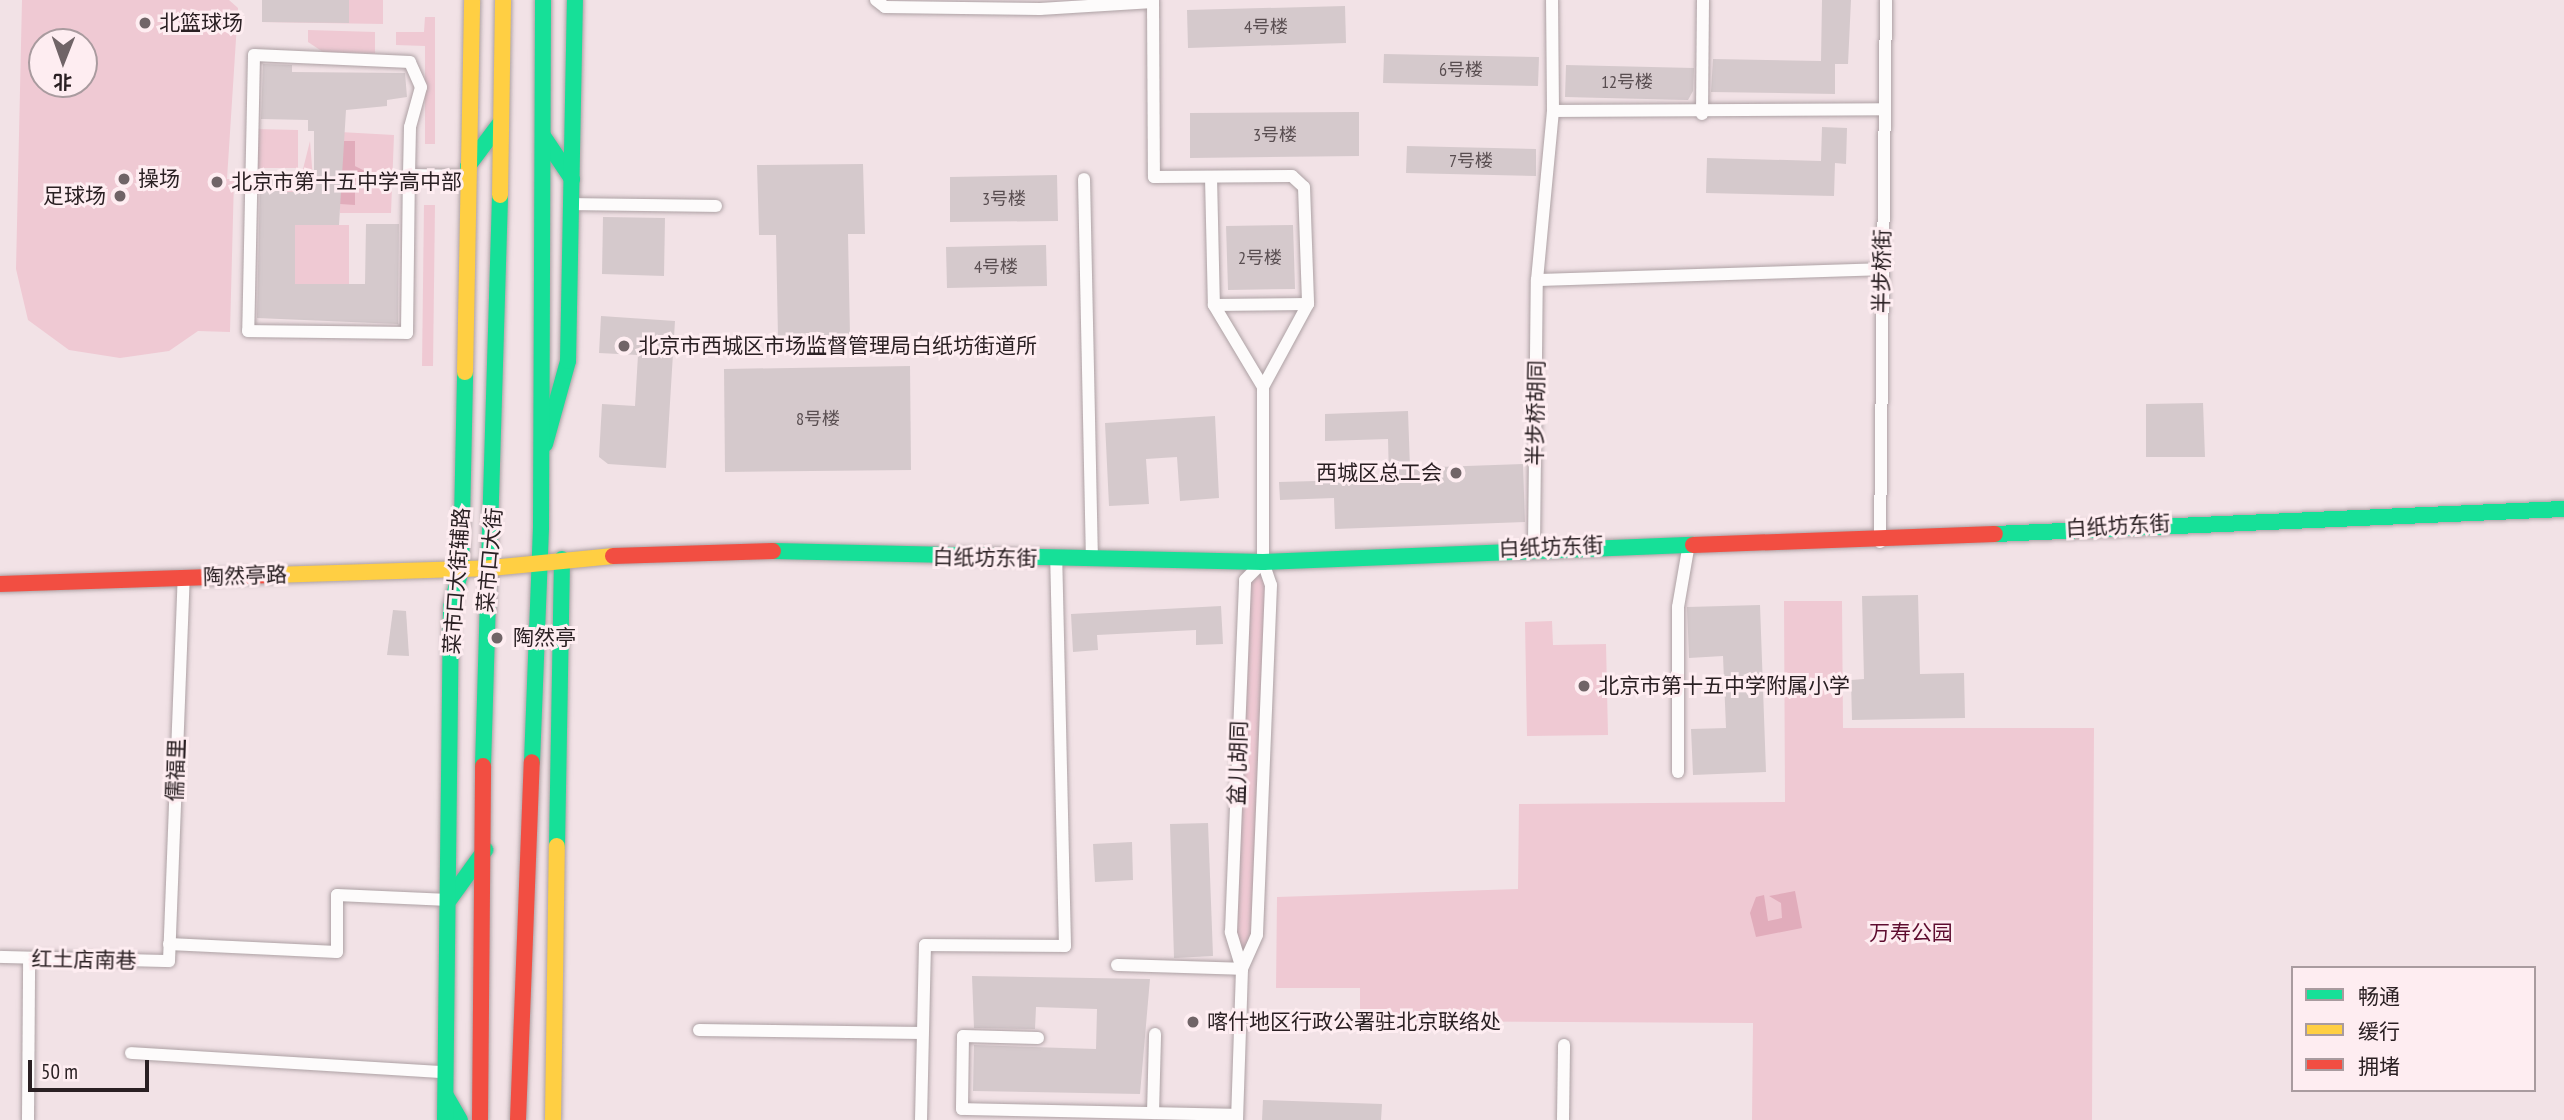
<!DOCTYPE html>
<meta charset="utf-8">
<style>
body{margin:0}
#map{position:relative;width:2564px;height:1120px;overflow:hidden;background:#f2e2e6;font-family:"PT Sans Narrow","Noto Sans SC",sans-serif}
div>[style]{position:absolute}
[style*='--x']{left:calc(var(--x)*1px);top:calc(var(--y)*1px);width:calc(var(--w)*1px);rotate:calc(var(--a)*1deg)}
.green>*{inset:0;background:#efc9d3}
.water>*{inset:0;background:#e1acbb}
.building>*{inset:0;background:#d5c9cc}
.roads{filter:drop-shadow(0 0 2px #ada1a4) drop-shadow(0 0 2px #ada1a4)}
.street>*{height:12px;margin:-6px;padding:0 6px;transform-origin:6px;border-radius:6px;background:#fdfbfb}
.fast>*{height:16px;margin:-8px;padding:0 8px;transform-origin:8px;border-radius:8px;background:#16e098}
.slow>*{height:16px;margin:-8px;padding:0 8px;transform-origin:8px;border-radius:8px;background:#ffcf43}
.jam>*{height:16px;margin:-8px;padding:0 8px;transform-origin:8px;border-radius:8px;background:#f24e42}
.dots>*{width:19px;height:19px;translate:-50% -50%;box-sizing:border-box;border:4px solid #feedf1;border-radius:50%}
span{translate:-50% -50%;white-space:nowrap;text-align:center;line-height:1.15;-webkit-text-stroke:6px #feedf1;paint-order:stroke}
.number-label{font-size:18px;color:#584d50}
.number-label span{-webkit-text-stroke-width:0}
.poi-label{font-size:21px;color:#2a2023}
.left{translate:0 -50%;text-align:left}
.right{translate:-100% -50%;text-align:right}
.street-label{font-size:21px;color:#2a2023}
.park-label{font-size:21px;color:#5e0c2f}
.legend{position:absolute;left:2291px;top:966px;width:245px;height:126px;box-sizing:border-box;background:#feedf1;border:2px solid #a99b9f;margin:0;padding:9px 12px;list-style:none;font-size:21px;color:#2a2023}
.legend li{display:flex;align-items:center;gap:14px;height:35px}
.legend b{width:35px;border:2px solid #a99b9f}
.north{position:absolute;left:28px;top:28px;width:70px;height:70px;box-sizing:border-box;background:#feedf1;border:2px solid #a99b9f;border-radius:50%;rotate:181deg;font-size:19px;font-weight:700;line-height:28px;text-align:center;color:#2a2023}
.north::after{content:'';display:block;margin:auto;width:24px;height:32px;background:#706467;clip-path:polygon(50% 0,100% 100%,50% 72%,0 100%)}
.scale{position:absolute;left:28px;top:1060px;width:121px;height:32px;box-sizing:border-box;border:4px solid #2a2023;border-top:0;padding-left:9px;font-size:21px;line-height:24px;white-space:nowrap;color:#2a2023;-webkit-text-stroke:5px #feedf1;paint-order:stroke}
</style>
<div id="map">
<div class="green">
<i style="clip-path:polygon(evenodd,22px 0,229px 0,238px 8px,227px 179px,234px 179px,230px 332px,198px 331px,169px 351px,120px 358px,69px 350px,28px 320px,16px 269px,22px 0,42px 42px,84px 42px,84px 84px,42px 84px,42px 42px)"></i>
<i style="clip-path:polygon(262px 0,383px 0,383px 24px,262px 22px)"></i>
<i style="clip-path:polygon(425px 17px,435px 17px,435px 144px,425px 144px,425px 46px,396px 45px,396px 32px,424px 32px)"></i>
<i style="clip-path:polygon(308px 30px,375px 32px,375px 53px,323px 52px,308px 42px)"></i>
<i style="clip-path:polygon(255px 129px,298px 130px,298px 168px,254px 168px)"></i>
<i style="clip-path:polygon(340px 132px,394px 135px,391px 213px,340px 213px,340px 204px,355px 204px,355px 182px,367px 175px,355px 166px)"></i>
<i style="clip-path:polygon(310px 141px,314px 192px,284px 192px,284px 180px,254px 180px,254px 173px,302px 173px)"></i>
<i style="clip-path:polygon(424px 205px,435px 205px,433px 366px,422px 366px)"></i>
<i style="clip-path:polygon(272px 225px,349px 225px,349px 291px,341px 284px,295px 284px)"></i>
<i style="clip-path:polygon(1263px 562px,1271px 585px,1257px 935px,1242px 969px,1231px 932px,1245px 580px)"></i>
<i style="clip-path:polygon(1784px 601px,1842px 601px,1843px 728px,2094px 728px,2092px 1120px,1752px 1120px,1753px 1023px,1360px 1021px,1360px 988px,1276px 988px,1277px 897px,1518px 889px,1519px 804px,1785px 802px)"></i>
<i style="clip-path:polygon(1552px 621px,1553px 645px,1606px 644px,1608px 735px,1527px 736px,1525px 622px)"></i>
</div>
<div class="water">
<i style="clip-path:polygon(340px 141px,355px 141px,355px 166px,367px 172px,355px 182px,355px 205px,340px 204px)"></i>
<i style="clip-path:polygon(1795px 891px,1802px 928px,1756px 937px,1750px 913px,1756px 897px,1764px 895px,1768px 921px,1782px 918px,1781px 903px,1769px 896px)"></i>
</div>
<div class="building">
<i style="clip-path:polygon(262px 0,349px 0,349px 23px,262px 22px)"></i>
<i style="clip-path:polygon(1822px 0,1851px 0,1848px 64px,1835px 64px,1835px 94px,1711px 92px,1713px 59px,1821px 61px)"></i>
<i style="clip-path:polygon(1345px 6px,1346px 43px,1188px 48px,1187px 10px)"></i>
<i style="clip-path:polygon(1384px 54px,1539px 57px,1538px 86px,1383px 83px)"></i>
<i style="clip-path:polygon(263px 64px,292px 65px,292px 72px,405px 73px,407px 97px,387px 100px,387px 106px,346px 110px,339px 225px,295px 225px,295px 284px,365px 284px,366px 224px,399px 224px,398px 324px,257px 318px,260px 180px,284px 180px,284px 192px,314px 192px,314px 131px,308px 131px,308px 120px,261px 119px)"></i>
<i style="clip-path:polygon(1566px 65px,1694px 68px,1693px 91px,1688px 100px,1565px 97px)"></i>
<i style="clip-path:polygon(1359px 112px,1359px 156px,1190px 158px,1190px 113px)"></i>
<i style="clip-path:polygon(1822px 127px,1847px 128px,1846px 164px,1835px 163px,1834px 196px,1706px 193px,1707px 158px,1821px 161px)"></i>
<i style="clip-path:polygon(1407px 146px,1536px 149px,1536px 176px,1406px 173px)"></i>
<i style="clip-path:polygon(863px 164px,865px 234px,848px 234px,850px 336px,778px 338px,776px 235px,759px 235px,757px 165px)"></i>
<i style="clip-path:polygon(1057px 175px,1058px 221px,950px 222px,950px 177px)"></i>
<i style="clip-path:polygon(603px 217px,665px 218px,664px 276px,602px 274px)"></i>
<i style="clip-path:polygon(1293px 225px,1295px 289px,1228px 290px,1226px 226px)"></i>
<i style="clip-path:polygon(1046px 245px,1047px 286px,947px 288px,946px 247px)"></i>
<i style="clip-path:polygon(601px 316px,675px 321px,666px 468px,608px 464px,599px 457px,602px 404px,635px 406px,638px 355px,599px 353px)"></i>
<i style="clip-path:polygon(910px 366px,911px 470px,725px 472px,724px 369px)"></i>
<i style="clip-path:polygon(2203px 403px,2205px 457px,2146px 457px,2146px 404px)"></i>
<i style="clip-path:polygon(1408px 411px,1410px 468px,1523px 464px,1525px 522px,1335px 529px,1334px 498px,1280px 500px,1279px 482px,1389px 479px,1388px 439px,1325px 441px,1325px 414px)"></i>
<i style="clip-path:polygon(1215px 416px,1219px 498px,1180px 501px,1177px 457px,1146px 459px,1149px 504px,1109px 506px,1105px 423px)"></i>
<i style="clip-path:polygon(1918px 595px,1920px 674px,1964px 673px,1965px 718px,1852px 720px,1851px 680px,1864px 679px,1862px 596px)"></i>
<i style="clip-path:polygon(1760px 605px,1766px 772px,1693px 775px,1691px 729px,1726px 728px,1723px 656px,1689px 658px,1687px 607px)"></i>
<i style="clip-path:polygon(1221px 606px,1223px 644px,1196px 645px,1196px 630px,1097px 635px,1098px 650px,1073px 652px,1071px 614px)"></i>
<i style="clip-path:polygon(393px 610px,406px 611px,409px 656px,387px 655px)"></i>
<i style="clip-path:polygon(1208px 823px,1213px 956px,1174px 958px,1170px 824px)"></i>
<i style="clip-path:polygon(1132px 842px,1133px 880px,1095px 882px,1093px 844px)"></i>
<i style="clip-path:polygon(972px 976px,1150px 979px,1140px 1094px,973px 1091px,974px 1045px,1096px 1049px,1097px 1009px,1036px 1007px,1035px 1029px,974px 1028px)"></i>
<i style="clip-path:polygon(1263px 1100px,1382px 1104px,1381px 1120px,1262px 1120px)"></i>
</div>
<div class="roads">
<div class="street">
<i style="--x:876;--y:0;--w:11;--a:38"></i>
<i style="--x:885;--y:7;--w:155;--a:0.7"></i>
<i style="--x:1040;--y:9;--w:113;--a:-3.5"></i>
<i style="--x:1153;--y:0;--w:177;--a:89.7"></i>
<i style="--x:1154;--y:177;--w:138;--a:-0.4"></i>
<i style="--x:1292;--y:176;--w:16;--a:43"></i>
<i style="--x:1304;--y:187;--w:117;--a:88"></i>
<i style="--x:1308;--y:304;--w:94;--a:118.5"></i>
<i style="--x:1263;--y:387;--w:175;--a:90"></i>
<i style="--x:1263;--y:562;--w:24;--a:71"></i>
<i style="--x:1271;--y:585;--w:350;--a:92.3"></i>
<i style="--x:1257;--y:935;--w:37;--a:114"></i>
<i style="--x:1553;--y:111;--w:331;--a:-0.3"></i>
<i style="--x:1702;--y:114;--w:114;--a:-89.5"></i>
<i style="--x:409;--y:175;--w:48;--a:-88.8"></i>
<i style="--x:410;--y:127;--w:41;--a:-74.6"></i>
<i style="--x:421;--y:87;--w:27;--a:-114"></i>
<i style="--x:410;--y:62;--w:156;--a:-177.4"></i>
<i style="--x:254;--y:55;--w:276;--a:91.2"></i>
<i style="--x:248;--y:331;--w:159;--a:0.7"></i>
<i style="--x:407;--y:333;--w:158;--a:-89.3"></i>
<i style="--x:409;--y:175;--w:59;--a:1"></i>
<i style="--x:1211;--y:177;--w:128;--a:88.7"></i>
<i style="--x:1084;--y:179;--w:381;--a:88.8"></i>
<i style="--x:572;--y:204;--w:144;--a:0.8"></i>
<i style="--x:1537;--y:280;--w:344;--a:-1.8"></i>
<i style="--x:1263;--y:387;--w:96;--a:-120.9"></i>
<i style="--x:1214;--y:305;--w:94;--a:-0.6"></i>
<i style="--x:1880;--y:542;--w:542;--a:-89.37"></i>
<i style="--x:1534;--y:547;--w:267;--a:-89.4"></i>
<i style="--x:1537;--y:280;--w:170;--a:-84.6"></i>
<i style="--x:1553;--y:111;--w:111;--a:-90.5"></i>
<i style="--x:1678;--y:772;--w:165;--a:-90"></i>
<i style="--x:1678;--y:607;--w:65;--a:-80.2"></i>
<i style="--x:169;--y:944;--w:168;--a:2.7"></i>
<i style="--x:337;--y:952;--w:57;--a:-90"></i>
<i style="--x:337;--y:895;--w:112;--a:2.6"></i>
<i style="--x:0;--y:957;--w:169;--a:1.4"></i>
<i style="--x:169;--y:961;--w:383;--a:-87.8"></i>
<i style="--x:1117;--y:965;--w:125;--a:1.8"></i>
<i style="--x:699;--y:1030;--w:223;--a:0.8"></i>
<i style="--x:1038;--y:1038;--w:75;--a:-178.5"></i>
<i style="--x:963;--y:1036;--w:73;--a:90.8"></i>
<i style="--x:962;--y:1109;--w:275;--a:1.2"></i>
<i style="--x:131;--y:1053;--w:316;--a:3.5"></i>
<i style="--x:1153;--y:1113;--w:79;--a:-88.5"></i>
<i style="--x:28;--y:1120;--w:161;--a:-89.6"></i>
<i style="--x:921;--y:1120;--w:175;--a:-88.7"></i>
<i style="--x:925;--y:945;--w:140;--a:0.4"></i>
<i style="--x:1065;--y:946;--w:387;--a:-91.3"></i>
<i style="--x:1237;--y:1120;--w:151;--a:-88.1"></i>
<i style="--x:1242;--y:969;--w:39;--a:-107"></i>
<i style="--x:1231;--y:932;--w:352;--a:-87.7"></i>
<i style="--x:1245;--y:580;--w:25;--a:-45"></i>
<i style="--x:1563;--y:1120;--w:75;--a:-89.2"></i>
</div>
<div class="fast">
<i style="--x:543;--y:136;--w:52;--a:56"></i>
<i style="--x:468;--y:166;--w:55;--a:-53.1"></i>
<i style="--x:545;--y:444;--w:86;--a:-74.5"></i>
<i style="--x:568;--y:361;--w:361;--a:-88.9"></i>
<i style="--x:1995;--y:534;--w:570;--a:-2.52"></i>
<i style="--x:773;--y:551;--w:490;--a:1.3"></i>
<i style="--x:1263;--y:562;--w:430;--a:-2.3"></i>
<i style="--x:532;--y:762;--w:234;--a:-87.8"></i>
<i style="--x:541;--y:528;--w:528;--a:-89.78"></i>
<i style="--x:483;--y:766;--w:571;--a:-88.29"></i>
<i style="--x:557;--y:846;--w:287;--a:-89"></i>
<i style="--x:449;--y:900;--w:62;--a:-54.2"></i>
<i style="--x:446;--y:1096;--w:28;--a:60"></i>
<i style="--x:445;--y:1120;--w:513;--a:-89.33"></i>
<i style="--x:451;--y:607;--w:39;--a:-75"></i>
<i style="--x:461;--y:569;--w:197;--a:-88.8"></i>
</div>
<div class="slow">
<i style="--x:500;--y:195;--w:195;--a:-89.1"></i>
<i style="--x:465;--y:372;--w:372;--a:-88.9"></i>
<i style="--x:272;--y:575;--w:219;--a:-1.8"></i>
<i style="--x:491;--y:568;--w:123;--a:-5.6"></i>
<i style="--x:553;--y:1120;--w:274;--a:-89.2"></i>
</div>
<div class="jam">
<i style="--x:1693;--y:545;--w:302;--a:-2.1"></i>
<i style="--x:613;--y:556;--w:160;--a:-1.8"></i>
<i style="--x:0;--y:584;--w:272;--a:-1.9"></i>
<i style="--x:480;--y:1120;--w:354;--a:-89.5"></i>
<i style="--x:518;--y:1120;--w:358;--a:-87.8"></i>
</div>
</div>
<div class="dots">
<i style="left:145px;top:23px;background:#706467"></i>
<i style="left:124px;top:179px;background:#706467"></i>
<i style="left:217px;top:182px;background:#706467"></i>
<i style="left:120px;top:196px;background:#706467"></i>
<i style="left:624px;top:346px;background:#706467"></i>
<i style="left:1456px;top:473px;background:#706467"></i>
<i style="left:497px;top:638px;background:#706467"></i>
<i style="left:1584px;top:686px;background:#706467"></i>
<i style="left:1193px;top:1022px;background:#706467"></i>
</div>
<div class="number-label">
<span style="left:1266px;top:27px">4号楼</span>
<span style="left:1461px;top:70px">6号楼</span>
<span style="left:1627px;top:82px">12号楼</span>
<span style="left:1275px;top:135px">3号楼</span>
<span style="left:1471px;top:161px">7号楼</span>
<span style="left:1004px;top:199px">3号楼</span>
<span style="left:1260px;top:258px">2号楼</span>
<span style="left:996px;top:267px">4号楼</span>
<span style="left:818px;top:419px">8号楼</span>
</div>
<div class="poi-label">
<span class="left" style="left:159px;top:23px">北篮球场</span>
<span class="left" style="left:138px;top:179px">操场</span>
<span class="left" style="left:231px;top:182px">北京市第十五中学高中部</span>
<span class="right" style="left:106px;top:196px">足球场</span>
<span class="left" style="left:638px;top:346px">北京市西城区市场监督管理局白纸坊街道所</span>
<span class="right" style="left:1442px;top:473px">西城区总工会</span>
<span class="left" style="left:513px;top:638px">陶然亭</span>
<span class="left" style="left:1598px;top:686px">北京市第十五中学附属小学</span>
<span class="left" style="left:1207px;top:1022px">喀什地区行政公署驻北京联络处</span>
</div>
<div class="street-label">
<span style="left:1882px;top:271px;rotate:-89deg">半步桥街</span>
<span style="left:1536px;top:413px;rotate:-89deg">半步桥胡同</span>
<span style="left:2118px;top:526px;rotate:-3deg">白纸坊东街</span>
<span style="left:1551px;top:547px;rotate:-2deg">白纸坊东街</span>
<span style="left:985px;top:558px;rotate:1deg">白纸坊东街</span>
<span style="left:490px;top:560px;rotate:-85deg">菜市口大街</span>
<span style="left:245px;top:576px;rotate:-2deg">陶然亭路</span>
<span style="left:457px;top:581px;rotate:-86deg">菜市口大街辅路</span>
<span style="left:1238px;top:763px;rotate:-88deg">盆儿胡同</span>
<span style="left:176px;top:770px;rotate:-88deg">儒福里</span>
<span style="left:84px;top:960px;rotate:1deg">红土店南巷</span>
</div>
<div class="park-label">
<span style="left:1911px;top:933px">万寿公园</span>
</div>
<ul class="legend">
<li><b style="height:9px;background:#16e098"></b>畅通</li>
<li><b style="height:9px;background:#ffcf43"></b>缓行</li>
<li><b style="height:9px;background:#f24e42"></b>拥堵</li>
</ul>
<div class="north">北</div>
<div class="scale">50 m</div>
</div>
